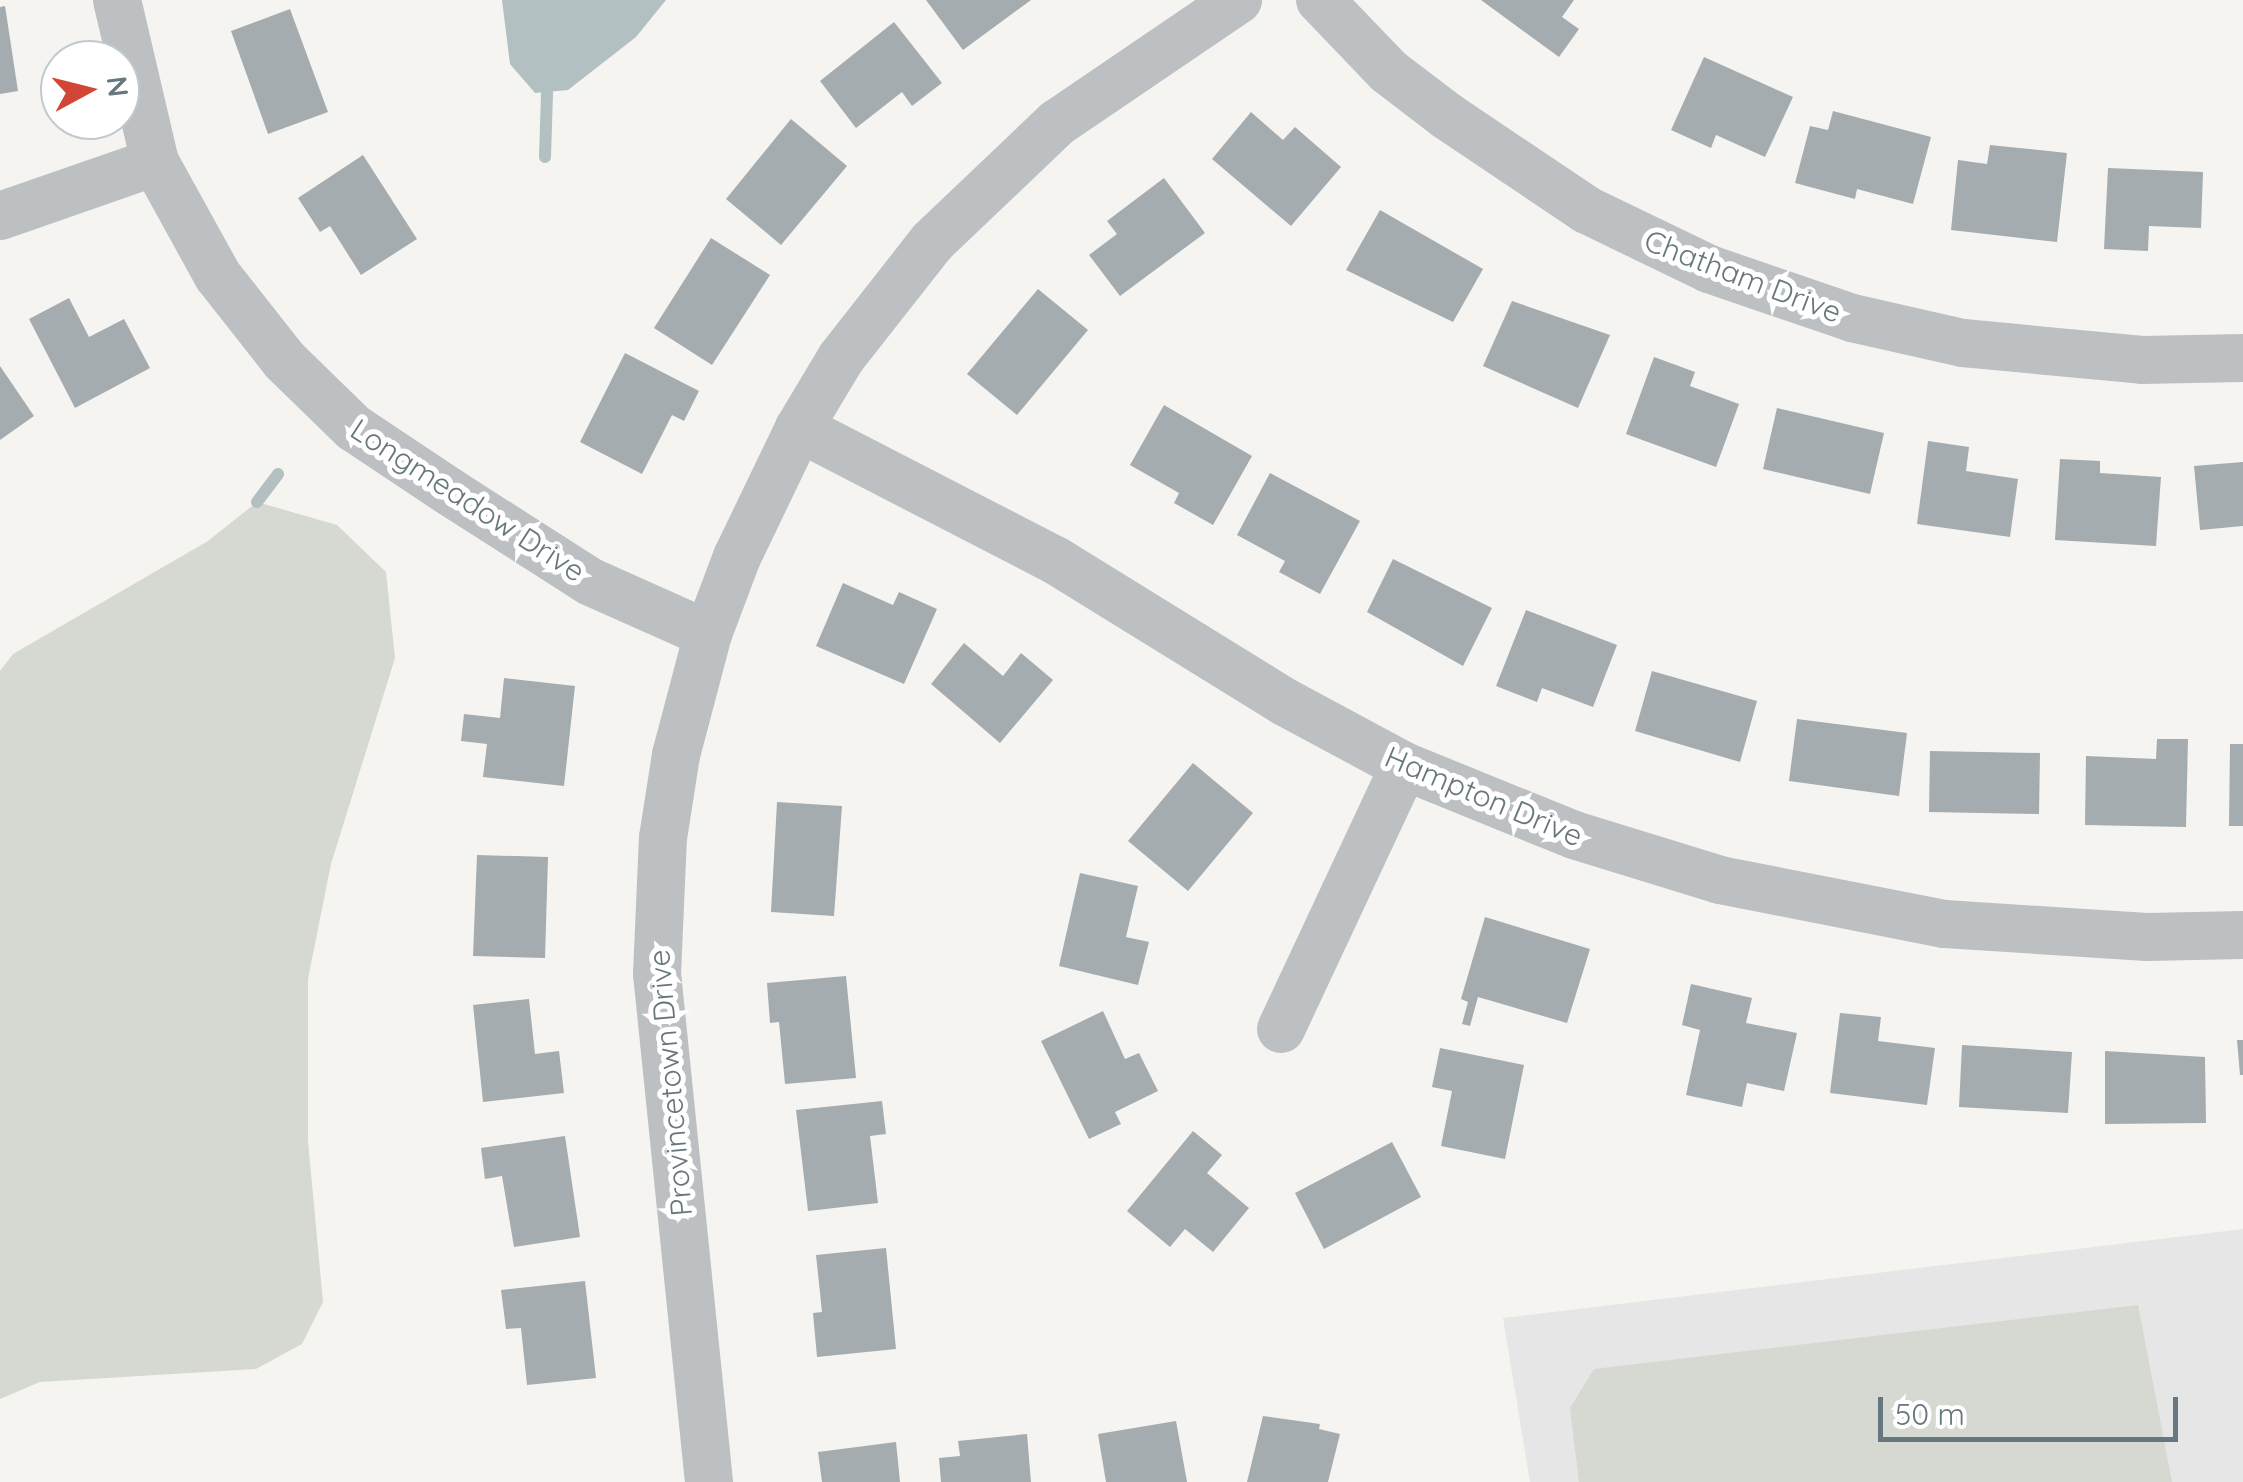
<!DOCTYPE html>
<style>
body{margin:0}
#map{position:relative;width:2243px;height:1482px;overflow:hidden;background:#f5f4f1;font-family:Quicksand,sans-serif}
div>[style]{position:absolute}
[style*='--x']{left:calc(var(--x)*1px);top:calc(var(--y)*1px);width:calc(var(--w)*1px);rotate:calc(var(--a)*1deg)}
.built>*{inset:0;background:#e5e6e5}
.green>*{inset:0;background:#d5d9d1}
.water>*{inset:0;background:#b2c0c2}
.stream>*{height:12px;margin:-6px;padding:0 6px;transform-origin:6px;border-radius:6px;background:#b2c0c2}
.building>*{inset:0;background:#a4acb0}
.minor>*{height:48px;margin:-24px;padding:0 24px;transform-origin:24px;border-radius:24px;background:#bcc0c3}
span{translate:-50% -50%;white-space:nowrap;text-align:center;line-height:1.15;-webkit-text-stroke:10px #fff;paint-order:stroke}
.street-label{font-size:30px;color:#66777f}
.north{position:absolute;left:40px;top:40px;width:100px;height:100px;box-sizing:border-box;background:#fff;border:2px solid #c2c9cc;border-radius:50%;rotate:83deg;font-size:28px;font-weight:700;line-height:40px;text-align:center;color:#66777f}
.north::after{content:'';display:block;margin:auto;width:35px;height:45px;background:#d14634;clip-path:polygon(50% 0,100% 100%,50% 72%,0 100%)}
.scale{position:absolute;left:1878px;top:1397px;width:300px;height:45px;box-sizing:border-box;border:5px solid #66777f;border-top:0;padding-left:12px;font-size:30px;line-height:35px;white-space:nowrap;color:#66777f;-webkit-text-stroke:8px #fff;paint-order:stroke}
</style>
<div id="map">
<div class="built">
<i style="clip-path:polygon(2243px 1229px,2243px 1482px,1530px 1482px,1503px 1318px)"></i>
</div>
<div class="green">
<i style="clip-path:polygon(257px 502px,337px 525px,386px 572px,395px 658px,331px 864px,308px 979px,308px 1141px,323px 1302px,302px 1344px,256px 1369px,40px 1382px,0 1399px,0 671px,13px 654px,208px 541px)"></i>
<i style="clip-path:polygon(2138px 1305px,2172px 1482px,1579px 1482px,1570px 1408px,1594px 1369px)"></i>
</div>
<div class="water">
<i style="clip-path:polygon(502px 0,666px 0,636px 37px,568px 90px,535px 93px,510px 64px)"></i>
</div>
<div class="stream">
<i style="--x:545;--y:157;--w:65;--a:-88.2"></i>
<i style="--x:257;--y:502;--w:35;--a:-53"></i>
</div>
<div class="building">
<i style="clip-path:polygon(926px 0,1031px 0,963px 50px)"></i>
<i style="clip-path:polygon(1481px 0,1574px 0,1562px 17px,1579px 29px,1559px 57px)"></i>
<i style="clip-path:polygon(5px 6px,18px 91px,0 94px,0 7px)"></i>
<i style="clip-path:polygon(290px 9px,328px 112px,268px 134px,231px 31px)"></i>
<i style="clip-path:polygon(894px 22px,942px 83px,912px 106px,902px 92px,856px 128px,820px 81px)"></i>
<i style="clip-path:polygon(1704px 57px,1793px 97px,1765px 157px,1716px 135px,1711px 148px,1671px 130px)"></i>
<i style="clip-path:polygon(1833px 111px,1931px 137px,1913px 204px,1857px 189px,1855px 199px,1795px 183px,1810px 126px,1828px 130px)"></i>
<i style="clip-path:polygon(1251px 112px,1283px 140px,1295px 127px,1341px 167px,1291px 226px,1212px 159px)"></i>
<i style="clip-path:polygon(791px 119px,847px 166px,781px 245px,726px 199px)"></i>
<i style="clip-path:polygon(1990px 145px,2067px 153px,2057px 242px,1951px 230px,1958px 160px,1987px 164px)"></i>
<i style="clip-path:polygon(363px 155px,417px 239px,361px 275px,330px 226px,320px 232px,298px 198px)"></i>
<i style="clip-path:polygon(2108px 168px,2203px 172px,2201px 228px,2149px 226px,2148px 251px,2104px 249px)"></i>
<i style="clip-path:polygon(1164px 178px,1205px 233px,1120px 296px,1089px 255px,1117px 234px,1107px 221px)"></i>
<i style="clip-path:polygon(1380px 210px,1483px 269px,1453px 322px,1346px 270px)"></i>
<i style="clip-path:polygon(711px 238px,770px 275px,712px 365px,654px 328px)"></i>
<i style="clip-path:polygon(1038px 289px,1088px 330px,1017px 415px,967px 374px)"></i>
<i style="clip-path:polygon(69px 298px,89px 337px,124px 319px,150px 368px,75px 408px,29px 319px)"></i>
<i style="clip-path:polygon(1512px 301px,1610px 335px,1578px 408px,1483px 366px)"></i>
<i style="clip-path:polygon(625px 353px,699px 391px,684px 421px,672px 415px,642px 474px,580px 442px)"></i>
<i style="clip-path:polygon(1654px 357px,1695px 372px,1690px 386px,1739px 404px,1716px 467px,1626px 434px)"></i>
<i style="clip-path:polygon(0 366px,34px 416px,0 440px)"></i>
<i style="clip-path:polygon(1164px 405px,1252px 456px,1213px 525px,1174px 503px,1179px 493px,1130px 465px)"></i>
<i style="clip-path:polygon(1777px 408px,1884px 433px,1870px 494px,1763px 469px)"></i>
<i style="clip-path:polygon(1928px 441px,1969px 447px,1966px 471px,2018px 479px,2010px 537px,1917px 524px)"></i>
<i style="clip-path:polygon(2060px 459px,2100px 461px,2100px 473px,2161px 477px,2156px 546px,2055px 540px)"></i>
<i style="clip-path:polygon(2243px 462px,2243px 526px,2200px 530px,2194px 466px)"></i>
<i style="clip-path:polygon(1270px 473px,1360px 521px,1320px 594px,1279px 572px,1285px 561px,1237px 535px)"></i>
<i style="clip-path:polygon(1393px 559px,1492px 608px,1463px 666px,1367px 612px)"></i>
<i style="clip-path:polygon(843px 583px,893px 605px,899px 592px,937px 609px,904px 684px,816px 646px)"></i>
<i style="clip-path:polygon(1526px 610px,1617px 645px,1593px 707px,1542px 688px,1537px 702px,1496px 686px)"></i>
<i style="clip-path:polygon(964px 643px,1003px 676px,1021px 653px,1053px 680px,1000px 743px,931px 684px)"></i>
<i style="clip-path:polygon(1652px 671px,1757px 701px,1740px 762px,1635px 731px)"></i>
<i style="clip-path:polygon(504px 678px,575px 686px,564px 786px,483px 777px,487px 744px,461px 741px,464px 714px,500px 718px)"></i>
<i style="clip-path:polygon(1797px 719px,1907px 733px,1899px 796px,1789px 781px)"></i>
<i style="clip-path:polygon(2157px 739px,2188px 739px,2186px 827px,2085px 825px,2086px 756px,2156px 759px)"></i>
<i style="clip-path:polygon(2230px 744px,2243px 744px,2243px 826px,2229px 826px)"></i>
<i style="clip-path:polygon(1930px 751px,2040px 753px,2039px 814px,1929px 812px)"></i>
<i style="clip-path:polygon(1193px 763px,1253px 813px,1188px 891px,1128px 841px)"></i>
<i style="clip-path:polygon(777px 802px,842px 806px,834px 916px,771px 912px)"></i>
<i style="clip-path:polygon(477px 855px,548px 857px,545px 958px,473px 956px)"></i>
<i style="clip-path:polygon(1080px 873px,1138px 886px,1126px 937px,1149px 942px,1138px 985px,1059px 966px)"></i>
<i style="clip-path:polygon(1485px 917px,1590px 949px,1567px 1023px,1478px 997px,1470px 1026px,1462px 1024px,1468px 1002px,1461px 999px)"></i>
<i style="clip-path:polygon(846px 976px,856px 1078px,785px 1084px,779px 1022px,770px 1023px,767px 983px)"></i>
<i style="clip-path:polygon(1691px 984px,1752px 998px,1746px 1023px,1797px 1033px,1784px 1091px,1747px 1083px,1742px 1107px,1686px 1095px,1700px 1030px,1682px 1025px)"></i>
<i style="clip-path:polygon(529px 999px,535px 1054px,559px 1051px,564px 1093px,483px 1102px,473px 1005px)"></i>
<i style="clip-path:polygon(1103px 1011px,1125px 1059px,1139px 1053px,1158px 1091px,1115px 1112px,1121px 1124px,1089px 1139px,1041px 1041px)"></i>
<i style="clip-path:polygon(1840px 1013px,1881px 1017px,1878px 1041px,1935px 1048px,1927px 1105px,1830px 1093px)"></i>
<i style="clip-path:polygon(2237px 1040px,2243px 1040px,2243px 1075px,2240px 1075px)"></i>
<i style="clip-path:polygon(1962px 1045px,2072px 1052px,2068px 1113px,1959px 1107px)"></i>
<i style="clip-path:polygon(1440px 1048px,1524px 1065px,1505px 1159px,1441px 1146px,1452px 1091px,1432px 1087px)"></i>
<i style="clip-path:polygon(2105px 1051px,2205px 1057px,2206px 1123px,2105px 1124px)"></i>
<i style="clip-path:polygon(882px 1101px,886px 1134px,870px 1136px,878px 1203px,808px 1211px,796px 1110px)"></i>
<i style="clip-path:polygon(1193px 1131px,1222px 1155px,1207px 1173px,1249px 1208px,1213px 1252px,1185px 1229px,1170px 1247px,1127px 1211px)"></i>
<i style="clip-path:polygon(565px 1136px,580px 1237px,514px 1247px,502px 1176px,485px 1179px,481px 1148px)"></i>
<i style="clip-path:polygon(1392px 1142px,1421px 1197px,1324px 1249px,1295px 1193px)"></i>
<i style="clip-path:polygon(886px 1248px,896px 1349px,817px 1357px,813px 1313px,822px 1312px,816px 1255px)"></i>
<i style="clip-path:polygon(585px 1281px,596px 1378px,527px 1385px,521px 1328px,506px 1329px,501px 1290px)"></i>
<i style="clip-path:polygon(1263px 1416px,1320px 1424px,1319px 1429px,1340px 1434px,1328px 1482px,1247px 1482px)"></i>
<i style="clip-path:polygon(1176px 1421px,1187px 1482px,1106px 1482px,1098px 1434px)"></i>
<i style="clip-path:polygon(1027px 1434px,1031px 1482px,941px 1482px,939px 1458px,960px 1456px,958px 1441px)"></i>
<i style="clip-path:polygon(896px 1442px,900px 1482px,822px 1482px,818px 1452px)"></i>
</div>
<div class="minor">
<i style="--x:117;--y:0;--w:166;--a:76.8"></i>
<i style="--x:155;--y:162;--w:130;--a:61.1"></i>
<i style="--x:218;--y:276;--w:108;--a:51.8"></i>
<i style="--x:285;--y:361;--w:96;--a:44.2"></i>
<i style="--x:354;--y:428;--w:115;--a:33.7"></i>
<i style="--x:450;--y:492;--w:167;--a:32.6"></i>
<i style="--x:591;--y:582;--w:128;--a:24"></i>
<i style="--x:1320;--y:0;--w:98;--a:46.2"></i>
<i style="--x:1388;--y:71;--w:74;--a:37.3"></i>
<i style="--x:1447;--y:116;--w:169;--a:33.9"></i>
<i style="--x:1587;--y:210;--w:136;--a:25.8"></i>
<i style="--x:1709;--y:269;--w:151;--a:18.9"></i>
<i style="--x:1852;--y:318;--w:114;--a:12.7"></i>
<i style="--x:1963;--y:343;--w:180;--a:5.4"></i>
<i style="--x:2142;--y:360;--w:101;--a:-1.1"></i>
<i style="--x:0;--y:216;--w:164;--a:-19.2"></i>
<i style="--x:799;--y:428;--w:288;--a:27.3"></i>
<i style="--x:1055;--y:560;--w:270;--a:31.7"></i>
<i style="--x:1285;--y:702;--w:135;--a:28.3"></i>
<i style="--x:1404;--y:766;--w:183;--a:22.1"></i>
<i style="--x:1574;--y:835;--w:153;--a:17.1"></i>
<i style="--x:1720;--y:880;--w:229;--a:11.1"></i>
<i style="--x:1945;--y:924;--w:202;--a:3.7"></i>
<i style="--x:2147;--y:937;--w:96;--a:-1.2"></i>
<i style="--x:1281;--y:1029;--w:290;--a:-64.9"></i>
<i style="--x:709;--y:1482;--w:511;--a:-95.84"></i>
<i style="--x:657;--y:974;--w:136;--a:-87.5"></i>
<i style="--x:663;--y:838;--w:84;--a:-81.1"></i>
<i style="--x:676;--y:755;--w:125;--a:-75.2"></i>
<i style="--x:708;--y:634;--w:82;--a:-69.4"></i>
<i style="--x:737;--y:557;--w:143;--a:-64.3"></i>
<i style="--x:799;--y:428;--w:82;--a:-59"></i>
<i style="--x:841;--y:358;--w:147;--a:-51.9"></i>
<i style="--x:932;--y:242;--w:173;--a:-43.6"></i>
<i style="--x:1057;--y:123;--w:219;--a:-34.2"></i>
</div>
<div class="street-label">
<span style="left:1743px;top:276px;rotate:21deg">Chatham Drive</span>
<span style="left:468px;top:500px;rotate:33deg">Longmeadow Drive</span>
<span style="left:1484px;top:796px;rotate:23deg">Hampton Drive</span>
<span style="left:670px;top:1083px;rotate:-95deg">Provincetown Drive</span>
</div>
<div class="north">N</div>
<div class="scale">50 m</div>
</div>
